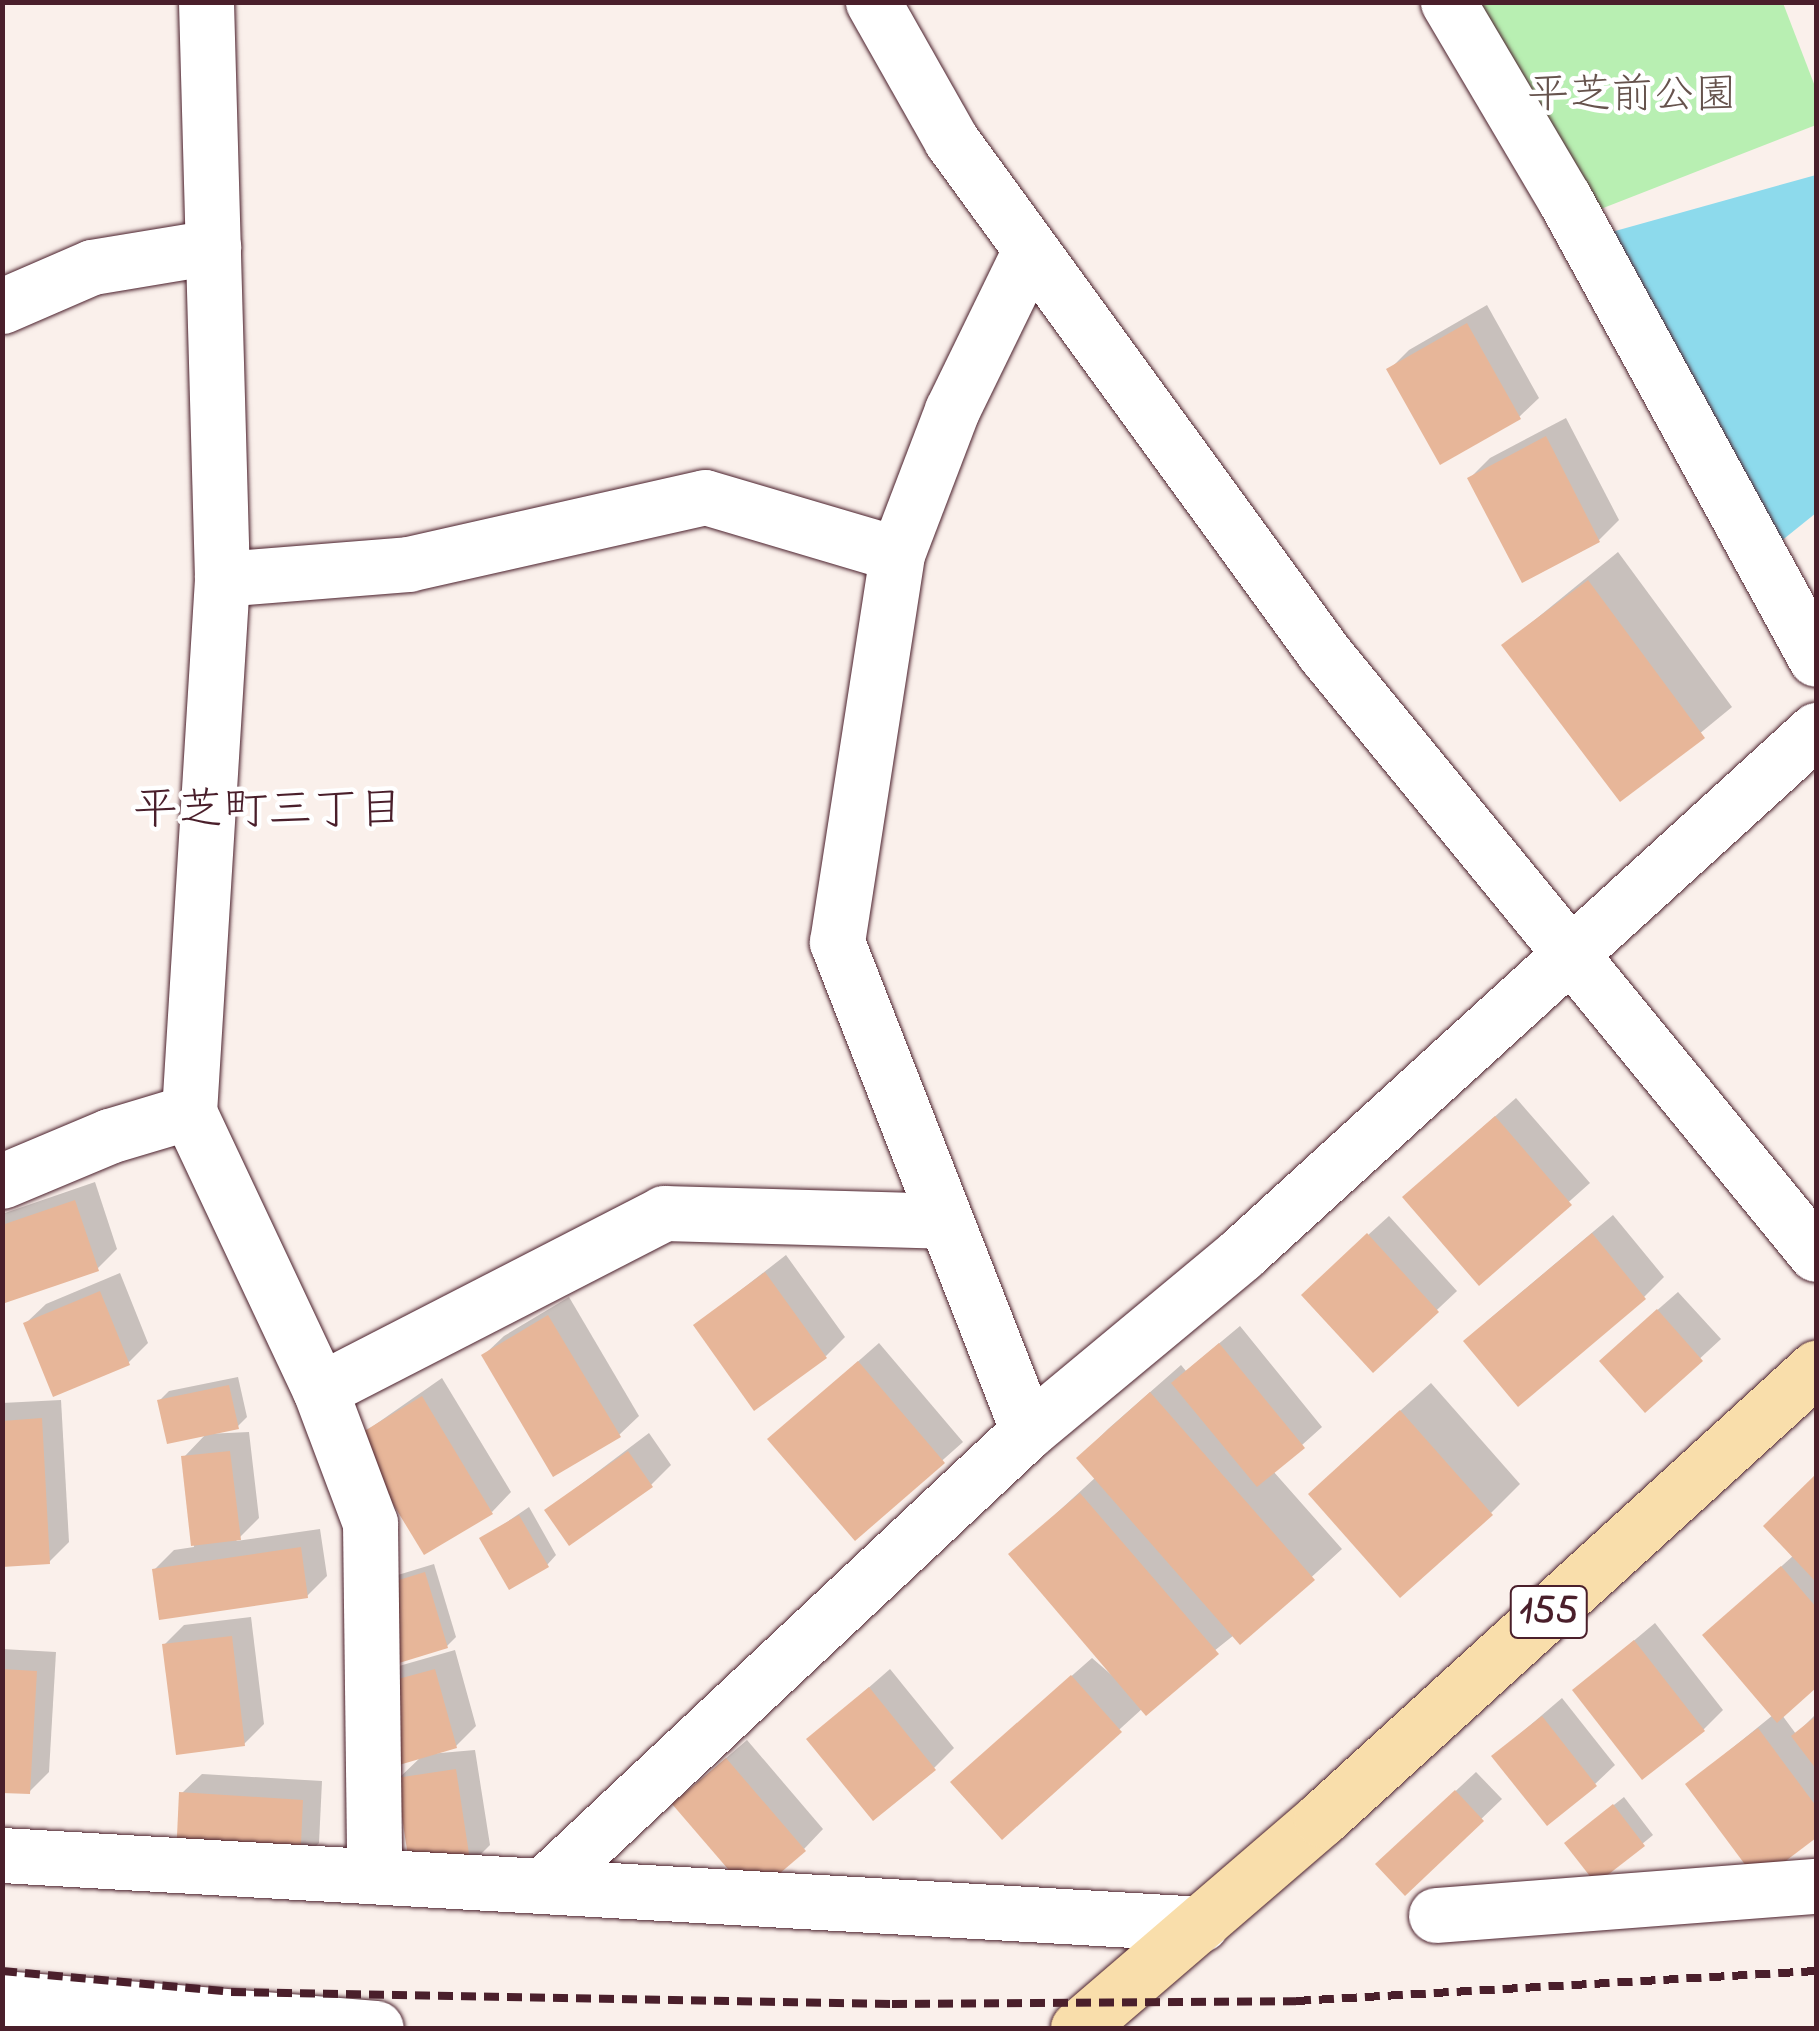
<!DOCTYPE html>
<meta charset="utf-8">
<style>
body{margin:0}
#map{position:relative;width:1819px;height:2031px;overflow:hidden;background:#faf0eb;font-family:"Indie Flower","Klee One",sans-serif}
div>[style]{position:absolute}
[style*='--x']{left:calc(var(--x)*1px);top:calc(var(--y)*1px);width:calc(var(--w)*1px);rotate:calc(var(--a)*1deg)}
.green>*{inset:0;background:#b8efb2}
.water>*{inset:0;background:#8ddaec}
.shadow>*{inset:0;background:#0003}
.building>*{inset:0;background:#e7b699}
.roads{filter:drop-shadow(0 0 2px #4a1f2b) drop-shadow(0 0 2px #4a1f2b)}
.minor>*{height:55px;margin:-27.5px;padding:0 27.5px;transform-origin:27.5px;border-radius:27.5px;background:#fff}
.tertiary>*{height:55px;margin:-27.5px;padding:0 27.5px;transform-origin:27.5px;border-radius:27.5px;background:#fff}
.trunk>*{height:55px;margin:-27.5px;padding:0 27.5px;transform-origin:27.5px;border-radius:27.5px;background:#f9deab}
.rail>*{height:8px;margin-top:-4px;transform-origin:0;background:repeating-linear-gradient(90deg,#4a1f2b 0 15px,transparent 0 23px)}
span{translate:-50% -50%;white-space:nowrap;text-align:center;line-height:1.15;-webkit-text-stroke:9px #fff;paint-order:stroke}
.shield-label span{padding:2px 8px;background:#fff;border:2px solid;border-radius:8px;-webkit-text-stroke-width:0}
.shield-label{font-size:40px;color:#4a1f2b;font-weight:700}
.park-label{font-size:42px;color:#66534d}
.neighbourhood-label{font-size:45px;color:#4a1f2b}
.frame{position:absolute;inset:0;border:5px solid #4a1f2b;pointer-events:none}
</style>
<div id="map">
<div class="green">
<i style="clip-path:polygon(1462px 3px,1783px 3px,1816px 89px,1816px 125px,1593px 212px)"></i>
</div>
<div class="water">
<i style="clip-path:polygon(1816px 175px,1816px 513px,1780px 542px,1608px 233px)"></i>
</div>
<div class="shadow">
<i style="clip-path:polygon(1487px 305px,1539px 398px,1519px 417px,1389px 370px,1409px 350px)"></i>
<i style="clip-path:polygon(1566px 418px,1619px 520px,1599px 540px,1523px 580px,1470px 478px,1490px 458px)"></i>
<i style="clip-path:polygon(1618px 552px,1732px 707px,1620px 799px,1504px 645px)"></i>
<i style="clip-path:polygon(1516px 1098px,1590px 1183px,1479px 1282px,1425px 1178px)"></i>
<i style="clip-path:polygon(95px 1182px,117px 1249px,97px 1269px,2px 1299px,2px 1214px)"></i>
<i style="clip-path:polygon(1613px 1215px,1664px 1277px,1644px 1297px,1486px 1322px)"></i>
<i style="clip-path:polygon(1389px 1216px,1457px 1291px,1373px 1370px,1324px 1275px)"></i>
<i style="clip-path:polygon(786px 1255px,845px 1337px,826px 1356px,696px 1325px)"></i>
<i style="clip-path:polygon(120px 1273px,148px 1343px,128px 1363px,26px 1323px,46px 1304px)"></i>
<i style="clip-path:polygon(1678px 1292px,1721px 1339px,1645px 1409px,1622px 1341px)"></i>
<i style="clip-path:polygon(569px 1297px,639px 1416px,619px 1435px,484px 1355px,504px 1336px)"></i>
<i style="clip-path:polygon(1240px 1326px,1322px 1427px,1273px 1471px,1342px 1549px,1241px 1642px,1234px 1635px,1143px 1708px,1002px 1836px,973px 1763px,1092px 1658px,1122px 1684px,1012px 1554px,1096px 1477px,1079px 1458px,1108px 1429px,1181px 1365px,1186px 1371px)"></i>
<i style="clip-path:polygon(879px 1343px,963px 1442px,855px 1538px,770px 1439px)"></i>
<i style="clip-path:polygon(238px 1377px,247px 1417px,237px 1427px,160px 1400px,169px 1391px)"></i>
<i style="clip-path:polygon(442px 1378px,511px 1492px,492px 1512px,356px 1438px)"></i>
<i style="clip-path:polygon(1431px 1383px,1520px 1484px,1491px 1513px,1340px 1465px)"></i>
<i style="clip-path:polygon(61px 1400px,69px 1542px,49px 1562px,2px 1565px,2px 1403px)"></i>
<i style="clip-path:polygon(249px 1432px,259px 1518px,236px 1541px,320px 1529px,327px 1576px,307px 1596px,154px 1570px,174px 1550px,194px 1547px,184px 1457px,206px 1434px)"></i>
<i style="clip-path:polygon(649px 1433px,671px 1465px,651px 1485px,547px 1510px)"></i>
<i style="clip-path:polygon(1816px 1477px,1816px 1685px,1782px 1715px,1796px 1734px,1816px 1714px,1816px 1835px,1759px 1879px,1688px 1784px,1773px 1715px,1705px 1635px,1794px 1555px,1767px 1526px)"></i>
<i style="clip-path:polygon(529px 1507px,556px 1555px,547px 1565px,482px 1539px)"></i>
<i style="clip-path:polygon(434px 1564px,456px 1637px,447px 1646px,388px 1578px)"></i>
<i style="clip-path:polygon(251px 1617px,264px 1724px,244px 1744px,164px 1645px,184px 1625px)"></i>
<i style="clip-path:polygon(1655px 1623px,1723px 1710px,1703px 1730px,1575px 1690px)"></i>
<i style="clip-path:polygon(2px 1649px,56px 1652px,49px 1772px,29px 1792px,2px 1790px)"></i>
<i style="clip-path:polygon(455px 1650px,476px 1726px,456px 1746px,429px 1754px,475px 1750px,490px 1845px,470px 1865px,399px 1778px,422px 1756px,379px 1686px,399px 1666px)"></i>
<i style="clip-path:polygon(890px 1669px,954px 1748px,934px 1768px,810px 1739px)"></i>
<i style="clip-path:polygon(1562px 1698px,1615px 1765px,1595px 1784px,1494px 1756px)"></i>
<i style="clip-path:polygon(747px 1740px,823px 1829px,804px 1849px,695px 1785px)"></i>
<i style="clip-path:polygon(1476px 1772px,1502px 1799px,1405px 1892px,1398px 1845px)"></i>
<i style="clip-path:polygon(202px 1774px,322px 1781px,319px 1843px,299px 1863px,182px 1793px)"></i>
<i style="clip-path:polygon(1624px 1797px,1653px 1835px,1597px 1881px,1577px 1834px)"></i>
</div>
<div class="building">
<i style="clip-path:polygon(1467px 323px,1521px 419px,1440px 465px,1386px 369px)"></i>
<i style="clip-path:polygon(1546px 436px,1600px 542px,1522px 583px,1467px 478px)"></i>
<i style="clip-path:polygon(1588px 580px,1705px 738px,1620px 802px,1501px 645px)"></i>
<i style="clip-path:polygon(1495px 1116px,1572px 1205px,1479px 1286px,1402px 1197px)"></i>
<i style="clip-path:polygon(75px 1200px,99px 1271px,2px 1304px,2px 1225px)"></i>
<i style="clip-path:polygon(1367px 1233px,1439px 1312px,1373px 1373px,1301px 1295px)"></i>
<i style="clip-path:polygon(1592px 1233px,1646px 1299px,1518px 1407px,1463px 1341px)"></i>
<i style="clip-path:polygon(765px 1272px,827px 1358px,754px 1411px,693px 1325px)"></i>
<i style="clip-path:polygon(100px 1291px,130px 1365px,53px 1397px,23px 1323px)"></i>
<i style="clip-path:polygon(1657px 1309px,1703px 1361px,1645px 1413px,1599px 1361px)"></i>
<i style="clip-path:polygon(548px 1315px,621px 1437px,553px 1477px,481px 1355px)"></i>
<i style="clip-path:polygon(1219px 1343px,1305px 1448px,1257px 1487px,1171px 1383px)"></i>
<i style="clip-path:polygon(858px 1361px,945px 1463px,855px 1541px,767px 1439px)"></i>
<i style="clip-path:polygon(229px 1385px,239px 1429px,167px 1444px,157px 1400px)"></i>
<i style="clip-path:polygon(1150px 1392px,1315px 1580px,1240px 1645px,1076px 1458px)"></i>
<i style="clip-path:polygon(422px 1396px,493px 1514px,424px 1555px,353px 1438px)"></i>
<i style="clip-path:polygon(1400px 1410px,1493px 1515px,1400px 1598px,1308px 1494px)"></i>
<i style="clip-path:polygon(42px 1418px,50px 1564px,2px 1567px,2px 1421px)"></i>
<i style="clip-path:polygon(230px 1451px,241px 1540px,191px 1546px,181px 1456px)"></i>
<i style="clip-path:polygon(628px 1451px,653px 1487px,569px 1546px,544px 1510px)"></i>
<i style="clip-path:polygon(1816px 1474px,1816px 1582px,1763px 1526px)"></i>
<i style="clip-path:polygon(1080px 1493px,1219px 1654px,1146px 1716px,1008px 1554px)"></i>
<i style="clip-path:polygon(519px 1515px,549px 1567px,509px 1590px,479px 1538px)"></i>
<i style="clip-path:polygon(301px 1547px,308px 1598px,159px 1620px,152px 1569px)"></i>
<i style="clip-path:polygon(1781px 1566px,1816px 1607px,1816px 1688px,1777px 1723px,1702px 1635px)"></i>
<i style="clip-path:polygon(425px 1572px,448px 1648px,399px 1663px,376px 1587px)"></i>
<i style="clip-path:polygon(232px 1636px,245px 1746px,176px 1755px,162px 1644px)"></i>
<i style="clip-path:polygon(1634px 1640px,1705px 1731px,1642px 1780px,1572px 1690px)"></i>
<i style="clip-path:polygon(2px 1669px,37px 1671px,30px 1794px,2px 1793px)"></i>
<i style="clip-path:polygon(435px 1669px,457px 1748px,399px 1765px,376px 1685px)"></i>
<i style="clip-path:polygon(1071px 1675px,1122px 1732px,1002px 1840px,950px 1782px)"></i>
<i style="clip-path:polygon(869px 1687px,936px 1770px,873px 1821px,806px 1739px)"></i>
<i style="clip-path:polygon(1542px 1716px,1597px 1786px,1547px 1826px,1491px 1756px)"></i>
<i style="clip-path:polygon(1816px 1716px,1816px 1769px,1791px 1736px)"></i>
<i style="clip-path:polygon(1758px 1728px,1816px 1806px,1816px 1838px,1758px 1882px,1685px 1784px)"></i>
<i style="clip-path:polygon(726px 1758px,806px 1851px,752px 1897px,672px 1804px)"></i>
<i style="clip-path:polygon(456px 1769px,471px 1867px,411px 1876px,396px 1778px)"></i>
<i style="clip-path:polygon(1455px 1790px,1484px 1821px,1405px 1896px,1375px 1864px)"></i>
<i style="clip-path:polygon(179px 1792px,303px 1800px,300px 1866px,176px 1858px)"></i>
<i style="clip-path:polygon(1613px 1804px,1645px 1846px,1596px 1884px,1564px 1843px)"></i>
</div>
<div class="roads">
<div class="minor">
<i style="--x:206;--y:2;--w:577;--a:88.41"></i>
<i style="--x:222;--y:579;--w:534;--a:93.54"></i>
<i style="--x:189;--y:1112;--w:307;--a:64.8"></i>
<i style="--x:320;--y:1390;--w:142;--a:69.4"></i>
<i style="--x:370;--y:1523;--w:352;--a:89.3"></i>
<i style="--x:1448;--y:2;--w:228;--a:59.4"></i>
<i style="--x:1564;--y:198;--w:525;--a:61.34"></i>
<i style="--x:2;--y:306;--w:98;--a:-23.4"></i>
<i style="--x:92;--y:267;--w:123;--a:-9.4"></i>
<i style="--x:222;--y:579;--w:187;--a:-4.6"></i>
<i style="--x:408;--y:564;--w:304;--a:-12.7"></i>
<i style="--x:705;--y:497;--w:200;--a:16.5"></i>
<i style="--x:2;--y:1181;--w:116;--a:-22.8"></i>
<i style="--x:109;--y:1136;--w:84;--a:-16.7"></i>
<i style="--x:320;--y:1390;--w:387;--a:-27.2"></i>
<i style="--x:664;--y:1213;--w:279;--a:1.6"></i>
<i style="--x:1028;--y:1431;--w:525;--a:-111.34"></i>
<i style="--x:837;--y:942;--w:393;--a:-81.2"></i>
<i style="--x:897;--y:554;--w:154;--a:-69.1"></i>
<i style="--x:952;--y:410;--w:176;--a:-64"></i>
<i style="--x:2;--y:1855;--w:1201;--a:3.29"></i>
<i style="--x:544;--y:1885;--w:664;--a:-43.17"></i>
<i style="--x:1028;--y:1431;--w:277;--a:-39.7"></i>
<i style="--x:1241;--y:1254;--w:778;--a:-42.34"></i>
<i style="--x:1436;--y:1915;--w:381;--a:-4.4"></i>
<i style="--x:2;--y:1998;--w:375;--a:4.6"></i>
</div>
<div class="tertiary">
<i style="--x:873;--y:2;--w:159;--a:60.5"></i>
<i style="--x:951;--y:140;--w:636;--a:53.96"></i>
<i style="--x:1325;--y:654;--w:775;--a:50.71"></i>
</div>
<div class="trunk">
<i style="--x:1078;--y:2028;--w:321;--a:-40.7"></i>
<i style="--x:1321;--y:1819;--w:670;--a:-42.34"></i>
</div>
</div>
<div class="rail">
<i style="--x:2;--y:1971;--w:230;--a:5.2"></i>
<i style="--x:231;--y:1992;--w:661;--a:1.04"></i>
<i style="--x:892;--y:2004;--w:404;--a:-0.4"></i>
<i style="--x:1296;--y:2001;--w:521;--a:-3.3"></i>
</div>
<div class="shield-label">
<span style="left:1549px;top:1612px">155</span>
</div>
<div class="park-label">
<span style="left:1632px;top:97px">平芝前公園</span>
</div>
<div class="neighbourhood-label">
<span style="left:268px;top:813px">平芝町三丁目</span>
</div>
<div class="frame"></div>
</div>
